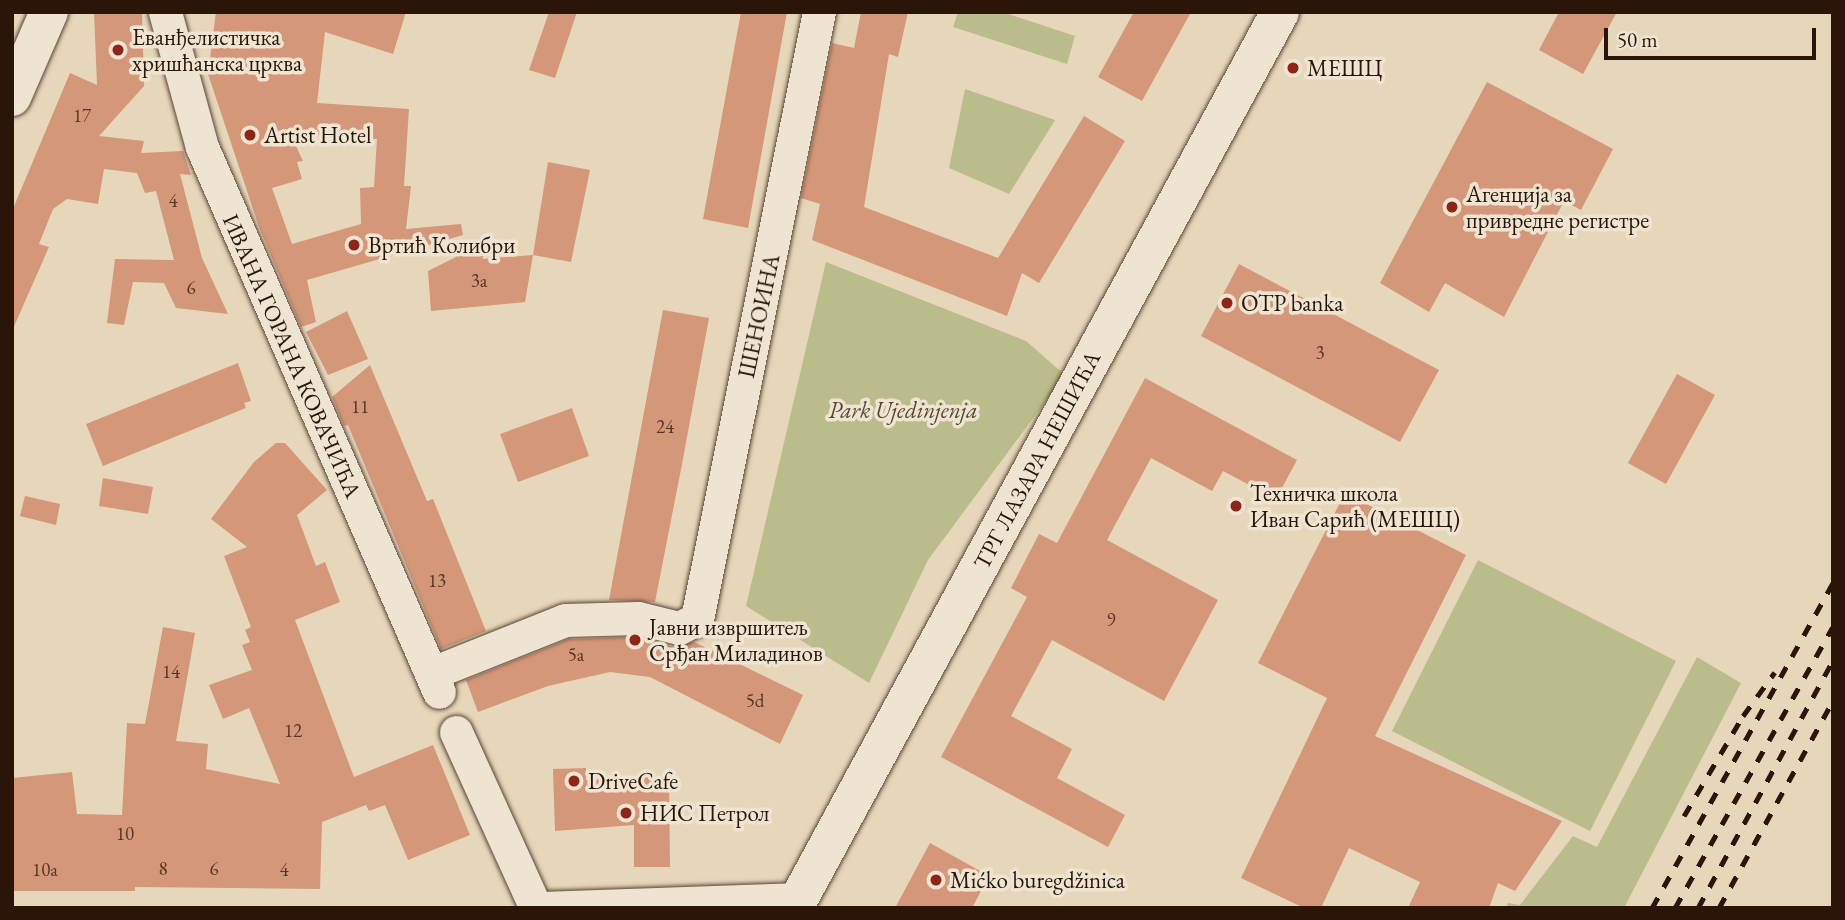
<!DOCTYPE html>
<meta charset="utf-8">
<style>
body{margin:0}
#map{position:relative;width:1845px;height:920px;overflow:hidden;background:#e6d6ba;font-family:"EB Garamond",serif}
div>[style]{position:absolute}
[style*='--x']{left:calc(var(--x)*1px);top:calc(var(--y)*1px);width:calc(var(--w)*1px);rotate:calc(var(--a)*1deg)}
.green>*{inset:0;background:#bbbc8b}
.building>*{inset:0;background:#d5977a}
.roads{filter:drop-shadow(0 0 2px #5a4534) drop-shadow(0 0 2px #5a4534)}
.minor>*{height:33px;margin:-16.5px;padding:0 16.5px;transform-origin:16.5px;border-radius:16.5px;background:#efe4d2}
.tertiary>*{height:38px;margin:-19px;padding:0 19px;transform-origin:19px;border-radius:19px;background:#efe4d2}
.secondary>*{height:38px;margin:-19px;padding:0 19px;transform-origin:19px;border-radius:19px;background:#efe4d2}
.rail>*{height:5px;margin-top:-2.5px;transform-origin:0;background:repeating-linear-gradient(90deg,#2b1508 0 12px,transparent 0 24px)}
.dots>*{width:19px;height:19px;translate:-50% -50%;box-sizing:border-box;border:4px solid #efe4d2;border-radius:50%}
span{translate:-50% -50%;white-space:nowrap;text-align:center;line-height:1.15;-webkit-text-stroke:7px #efe4d2;paint-order:stroke}
.number-label{font-size:19px;color:#563624}
.number-label span{-webkit-text-stroke-width:0}
.poi-label{font-size:23px;color:#2b1508}
.left{translate:0 -50%;text-align:left}
.street-label{font-size:23px;color:#2b1508}
.park-label{font-size:23px;color:#56472f;font-style:italic}
.frame{position:absolute;inset:0;border:14px solid #2b1508;pointer-events:none}
.scale{position:absolute;left:1604px;top:28px;width:212px;height:32px;box-sizing:border-box;border:4px solid #2b1508;border-top:0;padding-left:9px;font-size:21px;line-height:24px;white-space:nowrap;color:#2b1508;-webkit-text-stroke:5px #efe4d2;paint-order:stroke}
</style>
<div id="map">
<div class="green">
<i style="clip-path:polygon(958px 12px,1002px 12px,1075px 36px,1067px 64px,953px 27px)"></i>
<i style="clip-path:polygon(965px 89px,1055px 120px,1009px 194px,949px 168px)"></i>
<i style="clip-path:polygon(826px 262px,1026px 341px,1065px 375px,928px 560px,869px 683px,746px 606px)"></i>
<i style="clip-path:polygon(1478px 560px,1676px 661px,1590px 831px,1392px 731px)"></i>
<i style="clip-path:polygon(1697px 657px,1741px 683px,1624px 908px,1506px 908px,1508px 903px,1520px 905px,1573px 836px,1597px 847px)"></i>
</div>
<div class="building">
<i style="clip-path:polygon(94px 12px,142px 12px,144px 86px,99px 136px,144px 141px,141px 153px,183px 151px,191px 175px,180px 174px,202px 258px,228px 314px,176px 308px,164px 283px,133px 282px,124px 325px,107px 323px,115px 259px,174px 260px,156px 191px,145px 193px,137px 173px,104px 169px,98px 204px,67px 199px,53px 209px,39px 244px,49px 247px,12px 331px,12px 211px,70px 73px,97px 85px)"></i>
<i style="clip-path:polygon(evenodd,216px 12px,406px 12px,393px 54px,325px 32px,317px 103px,409px 109px,404px 186px,411px 186px,406px 229px,461px 224px,463px 235px,307px 280px,316px 322px,301px 327px,259px 227px,208px 74px,216px 12px,290px 133px,377px 139px,374px 187px,360px 188px,361px 224px,292px 244px,272px 188px,302px 179px,297px 162px,303px 161px,290px 133px)"></i>
<i style="clip-path:polygon(549px 12px,577px 12px,555px 78px,529px 70px)"></i>
<i style="clip-path:polygon(741px 12px,787px 12px,748px 228px,703px 219px)"></i>
<i style="clip-path:polygon(861px 12px,908px 12px,898px 57px,889px 54px,864px 207px,998px 258px,1084px 116px,1125px 141px,1039px 283px,1022px 273px,1007px 316px,812px 240px,820px 204px,801px 198px,832px 43px,854px 48px)"></i>
<i style="clip-path:polygon(1134px 12px,1191px 12px,1142px 101px,1098px 77px)"></i>
<i style="clip-path:polygon(1559px 12px,1617px 12px,1583px 74px,1539px 50px)"></i>
<i style="clip-path:polygon(1487px 82px,1613px 149px,1581px 210px,1564px 201px,1504px 317px,1445px 283px,1429px 312px,1380px 283px)"></i>
<i style="clip-path:polygon(548px 162px,590px 170px,571px 262px,533px 255px)"></i>
<i style="clip-path:polygon(482px 244px,483px 259px,533px 255px,525px 302px,431px 311px,428px 271px)"></i>
<i style="clip-path:polygon(1239px 264px,1439px 370px,1400px 442px,1201px 336px)"></i>
<i style="clip-path:polygon(663px 310px,709px 318px,682px 464px,655px 602px,609px 600px)"></i>
<i style="clip-path:polygon(347px 311px,368px 359px,328px 375px,306px 332px)"></i>
<i style="clip-path:polygon(238px 363px,251px 401px,244px 403px,246px 408px,103px 466px,86px 424px)"></i>
<i style="clip-path:polygon(370px 365px,427px 501px,433px 499px,486px 631px,441px 649px,348px 425px,344px 426px,332px 397px)"></i>
<i style="clip-path:polygon(1677px 374px,1715px 395px,1666px 484px,1628px 463px)"></i>
<i style="clip-path:polygon(1145px 378px,1297px 460px,1276px 499px,1223px 471px,1212px 491px,1151px 458px,1107px 540px,1218px 600px,1164px 701px,1052px 640px,1011px 716px,1072px 749px,1057px 778px,1125px 815px,1108px 847px,941px 757px,1027px 597px,1011px 588px,1039px 534px,1057px 543px)"></i>
<i style="clip-path:polygon(572px 408px,589px 456px,518px 482px,500px 434px)"></i>
<i style="clip-path:polygon(276px 443px,285px 443px,327px 490px,297px 515px,316px 566px,325px 562px,340px 602px,295px 620px,354px 777px,433px 745px,470px 835px,408px 860px,385px 805px,369px 811px,366px 805px,322px 822px,320px 889px,135px 887px,135px 891px,12px 891px,12px 778px,72px 772px,77px 814px,122px 815px,127px 723px,145px 724px,163px 627px,195px 633px,176px 741px,208px 744px,206px 769px,280px 784px,249px 708px,223px 719px,209px 685px,252px 670px,242px 645px,250px 642px,245px 630px,251px 627px,224px 556px,247px 547px,211px 519px,254px 462px)"></i>
<i style="clip-path:polygon(103px 478px,153px 487px,148px 514px,99px 506px)"></i>
<i style="clip-path:polygon(1345px 493px,1466px 555px,1375px 736px,1562px 821px,1515px 891px,1498px 883px,1489px 908px,1408px 908px,1420px 882px,1349px 848px,1321px 908px,1304px 908px,1241px 878px,1327px 698px,1258px 663px)"></i>
<i style="clip-path:polygon(25px 496px,60px 504px,56px 525px,20px 516px)"></i>
<i style="clip-path:polygon(636px 637px,674px 647px,694px 642px,803px 695px,780px 744px,650px 677px,610px 672px,548px 686px,478px 712px,466px 680px,569px 639px)"></i>
<i style="clip-path:polygon(586px 768px,586px 780px,669px 776px,670px 867px,634px 867px,634px 825px,555px 831px,553px 769px)"></i>
<i style="clip-path:polygon(930px 843px,989px 876px,972px 908px,895px 908px)"></i>
</div>
<div class="roads">
<div class="minor">
<i style="--x:165;--y:12;--w:140;--a:74.7"></i>
<i style="--x:202;--y:147;--w:594;--a:66.5"></i>
<i style="--x:432;--y:673;--w:143;--a:-21.7"></i>
<i style="--x:565;--y:620;--w:73;--a:-1.6"></i>
<i style="--x:638;--y:618;--w:42;--a:13.7"></i>
<i style="--x:679;--y:628;--w:20;--a:-27"></i>
<i style="--x:697;--y:619;--w:619;--a:-78.64"></i>
<i style="--x:456;--y:732;--w:193;--a:65.6"></i>
<i style="--x:543;--y:908;--w:256;--a:-2"></i>
</div>
<div class="tertiary">
<i style="--x:12;--y:97;--w:93;--a:-66.5"></i>
</div>
<div class="secondary">
<i style="--x:794;--y:908;--w:1019;--a:-61.52"></i>
</div>
</div>
<div class="rail">
<i style="--x:1684;--y:816;--w:116;--a:-59.5"></i>
<i style="--x:1743;--y:716;--w:54;--a:-54"></i>
<i style="--x:1652;--y:908;--w:372;--a:-60.9"></i>
<i style="--x:1675;--y:908;--w:322;--a:-60.7"></i>
<i style="--x:1698;--y:908;--w:282;--a:-61.4"></i>
<i style="--x:1719;--y:908;--w:236;--a:-61.2"></i>
</div>
<div class="dots">
<i style="left:118px;top:50px;background:#8f2418"></i>
<i style="left:1293px;top:68px;background:#8f2418"></i>
<i style="left:250px;top:135px;background:#8f2418"></i>
<i style="left:1452px;top:207px;background:#8f2418"></i>
<i style="left:354px;top:245px;background:#8f2418"></i>
<i style="left:1227px;top:303px;background:#8f2418"></i>
<i style="left:1236px;top:506px;background:#8f2418"></i>
<i style="left:635px;top:640px;background:#8f2418"></i>
<i style="left:574px;top:781px;background:#8f2418"></i>
<i style="left:626px;top:813px;background:#8f2418"></i>
<i style="left:936px;top:880px;background:#8f2418"></i>
</div>
<div class="number-label">
<span style="left:82px;top:116px">17</span>
<span style="left:173px;top:201px">4</span>
<span style="left:479px;top:281px">3a</span>
<span style="left:191px;top:288px">6</span>
<span style="left:1320px;top:353px">3</span>
<span style="left:360px;top:407px">11</span>
<span style="left:665px;top:427px">24</span>
<span style="left:437px;top:581px">13</span>
<span style="left:1111px;top:620px">9</span>
<span style="left:576px;top:655px">5a</span>
<span style="left:171px;top:672px">14</span>
<span style="left:755px;top:701px">5d</span>
<span style="left:293px;top:731px">12</span>
<span style="left:125px;top:834px">10</span>
<span style="left:163px;top:869px">8</span>
<span style="left:214px;top:869px">6</span>
<span style="left:45px;top:870px">10a</span>
<span style="left:284px;top:870px">4</span>
</div>
<div class="poi-label">
<span class="left" style="left:132px;top:50px">Еванђелистичка<br>хришћанска црква</span>
<span class="left" style="left:1307px;top:68px">МЕШЦ</span>
<span class="left" style="left:264px;top:135px">Artist Hotel</span>
<span class="left" style="left:1466px;top:207px">Агенција за<br>привредне регистре</span>
<span class="left" style="left:368px;top:245px">Вртић Колибри</span>
<span class="left" style="left:1241px;top:303px">OTP banka</span>
<span class="left" style="left:1250px;top:506px">Техничка школа<br>Иван Сарић (МЕШЦ)</span>
<span class="left" style="left:649px;top:640px">Јавни извршитељ<br>Срђан Миладинов</span>
<span class="left" style="left:588px;top:781px">DriveCafe</span>
<span class="left" style="left:640px;top:813px">НИС Петрол</span>
<span class="left" style="left:950px;top:880px">Mićko buregdžinica</span>
</div>
<div class="street-label">
<span style="left:759px;top:316px;rotate:-78deg">ШЕНОИНА</span>
<span style="left:292px;top:356px;rotate:66deg">ИВАНА ГОРАНА КОВАЧИЋА</span>
<span style="left:1037px;top:460px;rotate:-62deg">ТРГ ЛАЗАРА НЕШИЋА</span>
</div>
<div class="park-label">
<span style="left:903px;top:410px">Park Ujedinjenja</span>
</div>
<div class="frame"></div>
<div class="scale">50 m</div>
</div>
